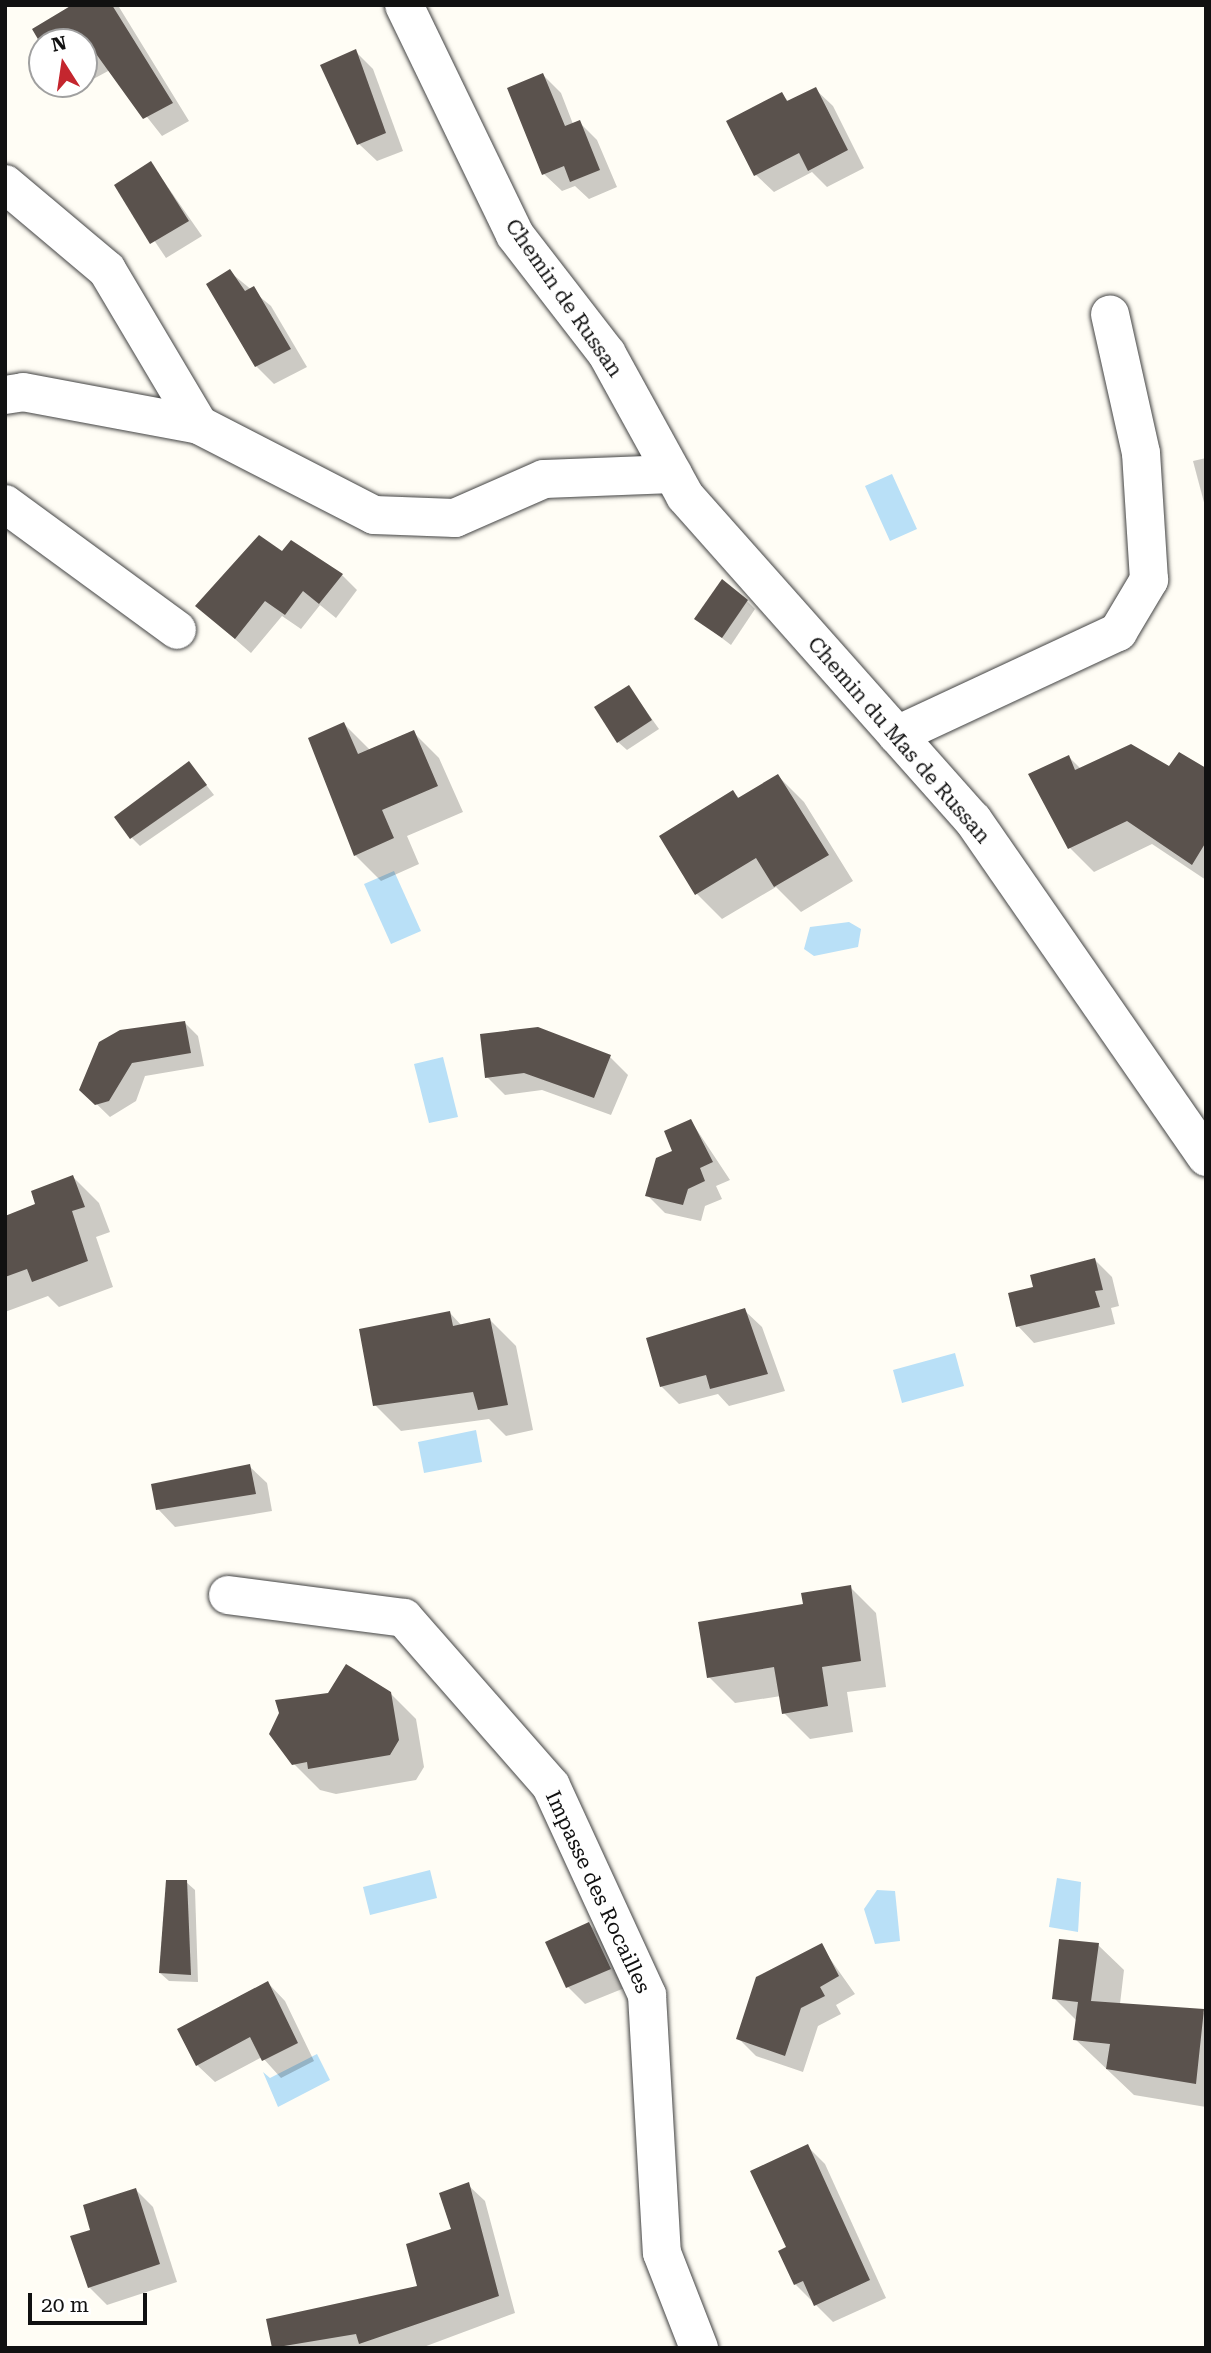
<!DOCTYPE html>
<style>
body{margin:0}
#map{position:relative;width:1211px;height:2353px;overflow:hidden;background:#fffdf5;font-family:"Roboto Serif",serif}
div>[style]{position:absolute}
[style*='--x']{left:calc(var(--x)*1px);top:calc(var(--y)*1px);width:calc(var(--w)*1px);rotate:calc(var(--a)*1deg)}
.water>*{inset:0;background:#b9e0f7}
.shadow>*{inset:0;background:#0003}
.building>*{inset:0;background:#5a524d}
.roads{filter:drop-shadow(0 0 2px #444) drop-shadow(0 0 2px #444)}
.minor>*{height:38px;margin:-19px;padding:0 19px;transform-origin:19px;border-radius:19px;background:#fff}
span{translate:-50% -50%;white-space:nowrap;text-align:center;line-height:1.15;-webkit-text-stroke:7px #fff;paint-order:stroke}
.street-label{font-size:21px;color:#111}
.frame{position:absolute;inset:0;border:7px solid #111;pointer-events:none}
.north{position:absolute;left:28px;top:28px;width:70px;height:70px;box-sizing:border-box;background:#fff;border:2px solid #a0a0a0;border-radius:50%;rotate:348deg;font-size:19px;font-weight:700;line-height:28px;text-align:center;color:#111}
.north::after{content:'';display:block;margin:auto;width:24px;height:32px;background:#c4262e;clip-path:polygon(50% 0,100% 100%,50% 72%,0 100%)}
.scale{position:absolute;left:28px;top:2293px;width:119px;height:32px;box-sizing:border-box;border:4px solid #111;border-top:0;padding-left:9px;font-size:21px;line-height:24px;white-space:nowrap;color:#111;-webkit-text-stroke:5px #fff;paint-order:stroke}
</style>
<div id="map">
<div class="water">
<i style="clip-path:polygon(892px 474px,917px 529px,890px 541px,865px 486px)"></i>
<i style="clip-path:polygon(394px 871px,421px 931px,391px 944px,364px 884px)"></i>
<i style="clip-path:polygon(849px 922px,861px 929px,858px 947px,814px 956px,804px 949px,810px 927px)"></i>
<i style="clip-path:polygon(443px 1057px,458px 1117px,429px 1123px,414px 1064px)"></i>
<i style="clip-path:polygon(955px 1353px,964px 1386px,902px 1403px,893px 1370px)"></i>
<i style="clip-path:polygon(476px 1430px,482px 1462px,424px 1473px,418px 1442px)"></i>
<i style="clip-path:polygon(430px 1870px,437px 1898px,370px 1915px,363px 1887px)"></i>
<i style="clip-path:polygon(1057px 1878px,1081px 1882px,1078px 1932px,1049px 1927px)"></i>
<i style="clip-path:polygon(895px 1891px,900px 1941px,875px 1944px,864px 1909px,877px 1890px)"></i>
<i style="clip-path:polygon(317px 2054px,330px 2080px,278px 2107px,263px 2072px,270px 2078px)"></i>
</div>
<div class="shadow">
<i style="clip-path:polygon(75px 5px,119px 7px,189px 121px,162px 136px,110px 70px,84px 84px)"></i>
<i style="clip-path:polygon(355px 51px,373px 69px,403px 151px,377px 161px,359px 144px)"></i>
<i style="clip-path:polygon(543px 75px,561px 93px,573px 124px,579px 122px,597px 140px,617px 187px,589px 199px,575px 186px,562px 191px,544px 174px)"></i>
<i style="clip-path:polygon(815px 89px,833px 106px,864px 168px,827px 187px,812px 172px,774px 192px,756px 175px,781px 94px,789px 102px)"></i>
<i style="clip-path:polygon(151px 163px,202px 236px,166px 258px,117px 185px)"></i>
<i style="clip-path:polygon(230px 272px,271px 306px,307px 367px,274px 384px,256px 366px)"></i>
<i style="clip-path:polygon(1206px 458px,1206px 510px,1193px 461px)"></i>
<i style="clip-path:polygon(282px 554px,342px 575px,357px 590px,336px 618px,320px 605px,301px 629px,282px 616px,251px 653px,197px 606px)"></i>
<i style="clip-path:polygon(747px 601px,755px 609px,731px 645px,697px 619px)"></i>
<i style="clip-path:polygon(629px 687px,659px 729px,627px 750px,618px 742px)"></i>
<i style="clip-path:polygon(344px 724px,371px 751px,413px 732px,439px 758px,463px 812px,407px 836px,419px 864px,381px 881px,355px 855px)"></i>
<i style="clip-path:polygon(1069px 757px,1081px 769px,1206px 770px,1206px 880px,1152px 844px,1094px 872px,1070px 848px)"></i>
<i style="clip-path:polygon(189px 763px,214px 795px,140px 846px,132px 838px)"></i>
<i style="clip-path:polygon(778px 776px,804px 802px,853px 881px,801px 912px,776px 887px,722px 919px,696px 893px,733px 792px,740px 799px)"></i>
<i style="clip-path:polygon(184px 1022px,198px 1036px,204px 1066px,145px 1076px,136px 1101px,110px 1117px,81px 1089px)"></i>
<i style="clip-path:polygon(538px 1029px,610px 1057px,628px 1075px,611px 1115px,542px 1090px,505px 1095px,487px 1077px)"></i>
<i style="clip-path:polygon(691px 1121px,730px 1180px,716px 1186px,722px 1199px,705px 1206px,701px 1221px,665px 1213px,647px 1195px)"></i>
<i style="clip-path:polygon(73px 1177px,99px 1203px,110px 1232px,96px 1237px,113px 1287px,59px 1307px,48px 1296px,5px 1312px,5px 1217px,37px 1205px)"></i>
<i style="clip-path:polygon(1095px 1260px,1112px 1277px,1119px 1306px,1111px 1308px,1115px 1324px,1034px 1343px,1018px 1326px,1036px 1288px)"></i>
<i style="clip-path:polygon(744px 1310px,762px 1327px,785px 1391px,729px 1406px,718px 1394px,679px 1404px,661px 1386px)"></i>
<i style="clip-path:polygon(450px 1313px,462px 1326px,490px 1320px,516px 1346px,533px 1430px,506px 1436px,489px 1419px,401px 1431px,375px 1405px)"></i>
<i style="clip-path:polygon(249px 1466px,267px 1483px,272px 1511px,175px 1527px,158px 1509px)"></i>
<i style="clip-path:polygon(850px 1587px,876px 1613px,886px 1687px,847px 1692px,853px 1732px,810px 1739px,784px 1713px,781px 1696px,735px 1703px,709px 1677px,805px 1606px)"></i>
<i style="clip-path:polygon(390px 1693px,416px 1719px,424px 1767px,416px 1780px,336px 1794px,320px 1790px,294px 1764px)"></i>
<i style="clip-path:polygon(186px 1882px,195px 1890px,198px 1982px,169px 1981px,160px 1973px)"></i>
<i style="clip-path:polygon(589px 1924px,606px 1941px,627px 1987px,585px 2004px,568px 1987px)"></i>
<i style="clip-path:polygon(1098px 1945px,1124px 1970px,1120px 2004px,1206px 2013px,1206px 2107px,1134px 2095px,1075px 2039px,1077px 2021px,1054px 1998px)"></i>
<i style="clip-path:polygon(821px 1946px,855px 1994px,836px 2005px,841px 2014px,818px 2026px,803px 2072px,756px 2056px,738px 2038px)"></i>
<i style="clip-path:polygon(268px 1983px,285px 2001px,314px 2061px,281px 2078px,262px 2057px,215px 2082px,197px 2065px)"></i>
<i style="clip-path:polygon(807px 2146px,825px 2164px,886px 2298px,833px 2322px,795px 2284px,788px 2248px)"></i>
<i style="clip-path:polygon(468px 2185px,485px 2201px,515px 2313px,421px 2348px,274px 2348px,268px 2321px,419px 2288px,453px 2230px)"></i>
<i style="clip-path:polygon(135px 2189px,153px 2207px,177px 2282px,107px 2305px,89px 2287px)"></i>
</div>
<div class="building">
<i style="clip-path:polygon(72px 5px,112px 5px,173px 103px,143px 119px,94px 51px,84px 57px,84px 42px,42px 46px,32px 29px)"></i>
<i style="clip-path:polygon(356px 49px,386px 133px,357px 145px,320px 65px)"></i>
<i style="clip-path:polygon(543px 73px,565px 126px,580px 120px,600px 170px,570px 182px,564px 166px,542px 175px,507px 88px)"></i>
<i style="clip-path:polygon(816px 87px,848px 150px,808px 171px,799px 153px,754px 176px,726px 121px,782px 92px,787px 101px)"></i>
<i style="clip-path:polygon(151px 161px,189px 221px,150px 244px,114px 185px)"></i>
<i style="clip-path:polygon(230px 269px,245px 291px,254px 286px,291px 349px,255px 367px,206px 284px)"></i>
<i style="clip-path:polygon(259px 535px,282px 551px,291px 540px,343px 574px,319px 604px,303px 591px,285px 615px,265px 601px,235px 639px,195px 606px)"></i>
<i style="clip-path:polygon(722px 579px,748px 600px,722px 638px,694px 619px)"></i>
<i style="clip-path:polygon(629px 685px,652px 720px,617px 743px,594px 707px)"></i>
<i style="clip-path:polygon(344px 722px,358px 754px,414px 730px,438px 786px,382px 810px,394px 838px,354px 856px,308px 738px)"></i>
<i style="clip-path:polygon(1131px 744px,1169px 766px,1179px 752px,1206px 768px,1206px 842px,1192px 865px,1127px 821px,1068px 849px,1028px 774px,1069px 755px,1075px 770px)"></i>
<i style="clip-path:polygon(189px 761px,207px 785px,130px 839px,114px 817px)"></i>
<i style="clip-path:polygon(778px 774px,829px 855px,774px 887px,756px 858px,695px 895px,659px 836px,733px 790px,738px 798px)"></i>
<i style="clip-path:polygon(185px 1021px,191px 1053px,132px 1063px,109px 1101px,95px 1105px,79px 1090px,99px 1042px,120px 1030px)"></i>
<i style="clip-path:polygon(538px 1027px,611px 1055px,594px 1098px,524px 1073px,485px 1078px,480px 1034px)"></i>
<i style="clip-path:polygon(691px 1119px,713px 1162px,700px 1168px,705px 1181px,688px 1189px,683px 1205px,645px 1196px,656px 1158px,672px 1151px,664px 1131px)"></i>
<i style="clip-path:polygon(73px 1175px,85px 1207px,72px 1211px,88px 1261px,32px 1282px,27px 1269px,5px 1277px,5px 1216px,35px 1204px,31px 1191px)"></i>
<i style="clip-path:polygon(1095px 1258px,1103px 1290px,1095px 1291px,1100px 1307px,1016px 1327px,1008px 1293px,1033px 1287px,1030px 1275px)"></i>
<i style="clip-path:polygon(745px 1308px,768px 1374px,710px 1389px,706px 1375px,660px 1387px,646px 1338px)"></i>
<i style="clip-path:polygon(450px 1311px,453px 1326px,490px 1318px,508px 1405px,478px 1410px,473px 1392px,373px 1406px,359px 1329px)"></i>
<i style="clip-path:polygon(250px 1464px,256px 1494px,156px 1510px,151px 1484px)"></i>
<i style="clip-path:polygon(851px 1585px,861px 1661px,822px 1667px,828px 1706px,782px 1714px,774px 1667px,707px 1678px,698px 1622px,803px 1604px,801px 1593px)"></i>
<i style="clip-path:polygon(346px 1664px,391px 1692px,399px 1740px,390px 1755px,308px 1769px,307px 1762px,292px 1765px,269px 1734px,279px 1713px,275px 1700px,328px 1693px)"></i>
<i style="clip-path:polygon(166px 1880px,187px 1880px,191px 1975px,159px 1973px)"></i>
<i style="clip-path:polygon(589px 1922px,611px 1969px,566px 1988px,545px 1942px)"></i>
<i style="clip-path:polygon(1059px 1939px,1099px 1943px,1091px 2001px,1204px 2009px,1196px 2084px,1106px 2069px,1110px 2044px,1073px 2040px,1078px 2002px,1052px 1999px)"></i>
<i style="clip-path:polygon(822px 1943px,839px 1976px,820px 1987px,825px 1996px,801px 2008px,785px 2056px,736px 2039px,756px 1977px)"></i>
<i style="clip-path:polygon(268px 1981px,298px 2043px,262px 2061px,250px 2037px,196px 2066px,177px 2029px)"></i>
<i style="clip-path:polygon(808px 2144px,870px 2280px,814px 2306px,803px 2281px,794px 2285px,778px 2251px,786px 2247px,750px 2171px)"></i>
<i style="clip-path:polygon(469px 2182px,499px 2296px,359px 2344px,356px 2334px,272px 2348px,266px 2319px,417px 2286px,406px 2244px,451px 2229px,439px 2193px)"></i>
<i style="clip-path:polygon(136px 2188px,160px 2264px,88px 2288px,70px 2236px,90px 2230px,83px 2205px)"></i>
</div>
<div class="roads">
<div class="minor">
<i style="--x:404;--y:5;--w:255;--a:64.2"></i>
<i style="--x:515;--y:235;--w:150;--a:52.3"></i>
<i style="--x:607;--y:354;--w:162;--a:61.2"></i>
<i style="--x:685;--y:496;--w:433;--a:48.4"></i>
<i style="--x:973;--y:820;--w:410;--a:55.3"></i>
<i style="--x:5;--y:184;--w:133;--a:40.1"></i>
<i style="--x:107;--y:270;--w:180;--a:59.3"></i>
<i style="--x:199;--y:425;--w:197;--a:27.2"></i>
<i style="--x:374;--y:515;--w:81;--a:2.1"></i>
<i style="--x:455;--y:518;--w:97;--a:-23.7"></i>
<i style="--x:544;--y:479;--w:129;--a:-2.2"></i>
<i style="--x:5;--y:395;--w:18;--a:-9"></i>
<i style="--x:23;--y:392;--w:179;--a:10.6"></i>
<i style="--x:5;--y:504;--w:213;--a:36.2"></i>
<i style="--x:897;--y:735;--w:244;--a:-25"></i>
<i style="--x:1118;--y:632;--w:61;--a:-59.2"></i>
<i style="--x:1149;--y:580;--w:127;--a:-93.6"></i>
<i style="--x:1141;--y:453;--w:142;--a:-102.6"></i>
<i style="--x:228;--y:1595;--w:177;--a:7.4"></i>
<i style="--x:404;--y:1618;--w:223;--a:48.8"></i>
<i style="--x:551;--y:1786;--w:230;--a:65.3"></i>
<i style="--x:647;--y:1995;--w:258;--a:86.7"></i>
<i style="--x:662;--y:2253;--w:102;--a:68.7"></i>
</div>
</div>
<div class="street-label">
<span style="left:564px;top:298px;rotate:55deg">Chemin de Russan</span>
<span style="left:899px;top:740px;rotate:49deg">Chemin du Mas de Russan</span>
<span style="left:598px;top:1892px;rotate:65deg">Impasse des Rocailles</span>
</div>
<div class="frame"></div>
<div class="north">N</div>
<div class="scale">20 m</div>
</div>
